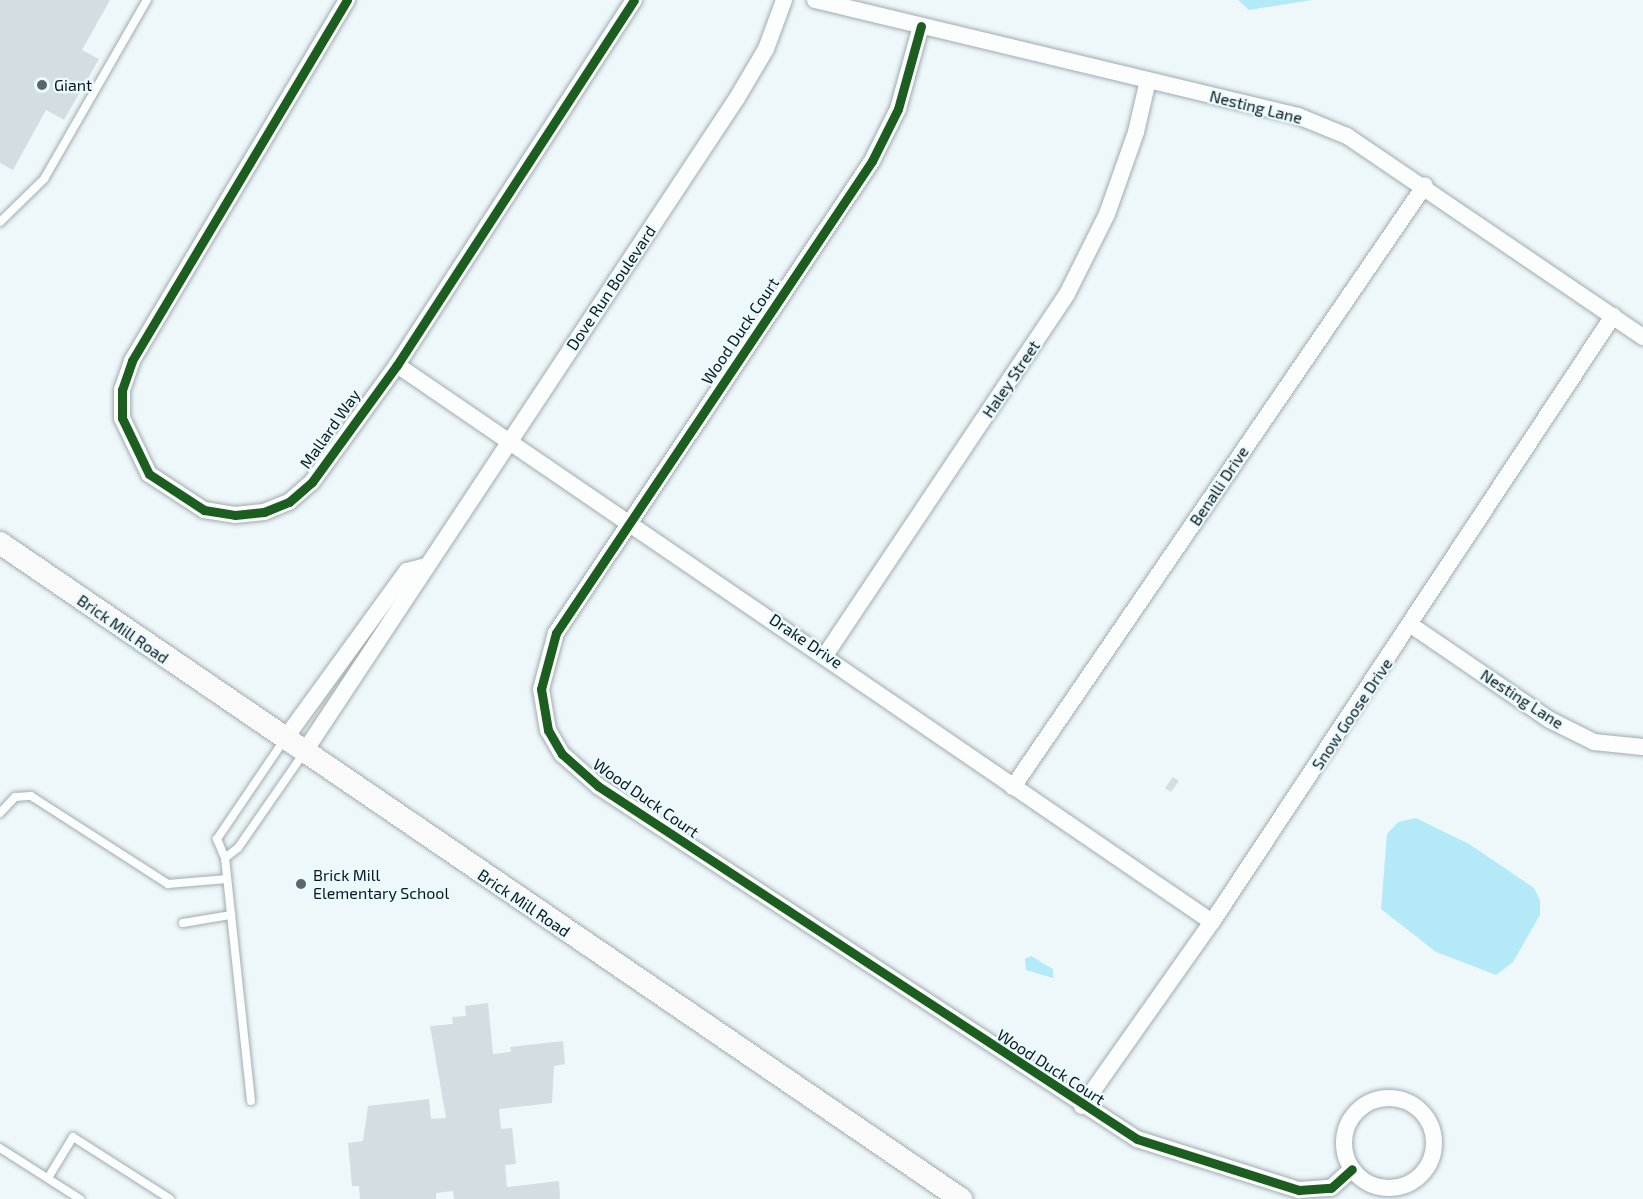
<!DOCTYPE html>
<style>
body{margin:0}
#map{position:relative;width:1643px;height:1199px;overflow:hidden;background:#eef7fa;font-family:"Exo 2",sans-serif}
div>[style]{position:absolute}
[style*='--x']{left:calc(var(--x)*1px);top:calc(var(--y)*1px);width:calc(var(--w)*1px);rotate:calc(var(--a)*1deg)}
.water>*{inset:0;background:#b4eaf8}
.building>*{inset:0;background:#d3dee2}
.roads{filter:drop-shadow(0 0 2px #a1acaf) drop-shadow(0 0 2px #a1acaf)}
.lane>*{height:8px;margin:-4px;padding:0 4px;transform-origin:4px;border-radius:4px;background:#fcfefe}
.street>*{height:16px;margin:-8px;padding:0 8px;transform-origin:8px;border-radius:8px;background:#fcfefe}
.street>.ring{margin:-8px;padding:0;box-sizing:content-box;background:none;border:16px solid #fcfefe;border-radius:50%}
.secondary>*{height:22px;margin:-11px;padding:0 11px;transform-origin:11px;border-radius:11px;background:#fafafa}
.cycleway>*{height:9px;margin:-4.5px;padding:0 4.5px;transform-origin:4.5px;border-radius:4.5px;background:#1b5e20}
.dots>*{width:16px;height:16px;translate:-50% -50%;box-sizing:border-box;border:3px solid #eafafe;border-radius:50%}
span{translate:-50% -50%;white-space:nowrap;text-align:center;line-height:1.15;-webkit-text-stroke:4.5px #eafafe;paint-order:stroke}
.poi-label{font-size:16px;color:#0a181c}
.left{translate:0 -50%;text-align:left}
.street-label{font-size:16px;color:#0a181c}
</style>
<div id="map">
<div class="water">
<i style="clip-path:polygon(1238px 0,1312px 0,1249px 10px)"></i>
<i style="clip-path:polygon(1416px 818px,1469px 844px,1534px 888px,1540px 900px,1540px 915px,1513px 962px,1496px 975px,1436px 952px,1381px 909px,1387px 834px,1398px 822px)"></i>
<i style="clip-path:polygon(1031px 956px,1053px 969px,1053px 978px,1026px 970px,1025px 959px)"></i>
</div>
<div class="building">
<i style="clip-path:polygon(0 0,110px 0,82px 50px,99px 59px,64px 120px,46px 110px,13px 170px,0 163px)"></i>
<i style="clip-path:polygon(1173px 777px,1179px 781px,1171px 792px,1165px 788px)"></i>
<i style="clip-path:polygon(488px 1003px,493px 1054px,511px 1052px,510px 1047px,563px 1041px,565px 1064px,554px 1066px,552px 1103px,499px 1109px,501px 1129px,512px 1128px,516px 1164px,505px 1165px,507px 1187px,559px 1181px,560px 1199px,454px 1199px,453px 1191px,436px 1193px,436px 1199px,360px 1199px,359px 1186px,352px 1186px,348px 1143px,363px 1141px,368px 1106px,429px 1099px,431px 1119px,446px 1118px,430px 1026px,453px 1024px,452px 1017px,466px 1016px,465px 1006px)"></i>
</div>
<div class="roads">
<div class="lane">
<i style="--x:0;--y:222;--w:62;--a:-44.3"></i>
<i style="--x:44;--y:179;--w:207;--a:-60.1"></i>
<i style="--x:0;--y:813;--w:22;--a:-47"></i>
<i style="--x:15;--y:797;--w:16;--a:-4"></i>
<i style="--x:31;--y:796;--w:163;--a:32.7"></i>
<i style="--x:168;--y:884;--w:59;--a:-4.8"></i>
<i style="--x:225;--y:858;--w:16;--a:-38"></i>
<i style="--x:238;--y:848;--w:114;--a:-55.3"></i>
<i style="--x:183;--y:923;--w:49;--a:-9.5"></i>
<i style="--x:251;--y:1101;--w:244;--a:-96.1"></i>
<i style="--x:225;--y:858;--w:21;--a:-113"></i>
<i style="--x:217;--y:839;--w:120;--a:-55.9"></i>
<i style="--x:0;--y:1148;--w:95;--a:32.5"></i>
<i style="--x:48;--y:1178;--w:48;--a:-58.6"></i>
<i style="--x:73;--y:1137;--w:115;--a:32.6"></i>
</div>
<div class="street">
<i style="--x:347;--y:0;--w:420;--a:120.8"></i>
<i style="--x:132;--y:361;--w:31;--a:109"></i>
<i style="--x:122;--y:390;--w:28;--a:90"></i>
<i style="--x:122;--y:418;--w:62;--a:64.3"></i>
<i style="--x:149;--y:474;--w:66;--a:33.2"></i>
<i style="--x:204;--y:510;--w:31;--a:9"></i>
<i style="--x:235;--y:515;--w:29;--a:-6"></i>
<i style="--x:264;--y:512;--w:27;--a:-22"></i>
<i style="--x:289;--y:502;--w:30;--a:-41"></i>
<i style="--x:312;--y:482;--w:145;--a:-54"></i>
<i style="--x:397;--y:365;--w:435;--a:-57"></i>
<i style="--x:815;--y:0;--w:497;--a:13.5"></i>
<i style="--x:1298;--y:116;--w:53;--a:22.2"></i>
<i style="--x:1347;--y:136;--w:358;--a:34.2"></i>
<i style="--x:921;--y:26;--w:86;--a:105.5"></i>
<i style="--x:898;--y:109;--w:58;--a:116.6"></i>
<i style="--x:872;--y:161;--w:568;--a:123.8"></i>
<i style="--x:556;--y:633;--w:58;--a:105"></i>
<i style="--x:541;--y:689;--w:42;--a:80.3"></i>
<i style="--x:548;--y:730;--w:28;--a:60"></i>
<i style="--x:562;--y:754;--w:48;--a:41.6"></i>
<i style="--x:598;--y:786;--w:644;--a:33.22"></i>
<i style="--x:1137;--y:1139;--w:170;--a:17.5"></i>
<i style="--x:1299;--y:1190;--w:32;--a:-4"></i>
<i style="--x:1331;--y:1188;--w:28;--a:-42"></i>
<i style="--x:397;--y:365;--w:987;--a:34.35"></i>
<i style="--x:1411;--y:625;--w:168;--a:34.4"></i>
<i style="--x:1550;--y:720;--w:49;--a:26.6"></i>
<i style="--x:1594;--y:742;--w:49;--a:5.8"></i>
<i style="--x:826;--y:654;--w:433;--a:-56.2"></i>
<i style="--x:1067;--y:294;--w:89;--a:-63.4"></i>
<i style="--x:1107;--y:214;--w:87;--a:-70.5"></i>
<i style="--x:1136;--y:132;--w:53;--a:-77"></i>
<i style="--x:284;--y:740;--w:209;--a:-54"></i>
<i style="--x:407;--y:571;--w:16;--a:-15"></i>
<i style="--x:303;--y:754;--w:787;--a:-56.51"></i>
<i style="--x:737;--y:98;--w:57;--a:-59.4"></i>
<i style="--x:766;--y:49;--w:52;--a:-69.8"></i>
<i style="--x:1013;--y:787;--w:729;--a:-55.61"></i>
<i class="ring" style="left:1344px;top:1098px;width:74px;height:74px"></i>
<i style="--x:1082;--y:1106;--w:225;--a:-54.8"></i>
<i style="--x:1212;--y:922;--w:727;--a:-56.51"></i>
</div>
<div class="secondary">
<i style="--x:0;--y:543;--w:1164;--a:34.32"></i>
</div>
</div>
<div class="cycleway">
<i style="--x:347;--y:0;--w:420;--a:120.8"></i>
<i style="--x:132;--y:361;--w:31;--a:109"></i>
<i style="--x:122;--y:390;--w:28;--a:90"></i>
<i style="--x:122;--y:418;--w:62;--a:64.3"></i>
<i style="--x:149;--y:474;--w:66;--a:33.2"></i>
<i style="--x:204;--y:510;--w:31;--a:9"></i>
<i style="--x:235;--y:515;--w:29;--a:-6"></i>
<i style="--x:264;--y:512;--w:27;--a:-22"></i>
<i style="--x:289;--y:502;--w:30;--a:-41"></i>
<i style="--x:312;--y:482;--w:145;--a:-54"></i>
<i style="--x:397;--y:365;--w:435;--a:-57"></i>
<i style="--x:921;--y:26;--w:86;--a:105.5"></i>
<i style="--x:898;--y:109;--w:58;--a:116.6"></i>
<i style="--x:872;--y:161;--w:568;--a:123.8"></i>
<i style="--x:556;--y:633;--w:58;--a:105"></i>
<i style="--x:541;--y:689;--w:42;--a:80.3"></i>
<i style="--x:548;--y:730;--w:28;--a:60"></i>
<i style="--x:562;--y:754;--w:48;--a:41.6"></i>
<i style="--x:598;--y:786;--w:644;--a:33.22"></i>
<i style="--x:1137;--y:1139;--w:170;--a:17.5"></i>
<i style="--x:1299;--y:1190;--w:32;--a:-4"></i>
<i style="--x:1331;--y:1188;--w:28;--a:-42"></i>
</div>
<div class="dots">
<i style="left:42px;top:85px;background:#5a666a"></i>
<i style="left:301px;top:884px;background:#5a666a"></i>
</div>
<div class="poi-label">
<span class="left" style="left:54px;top:85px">Giant</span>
<span class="left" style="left:313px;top:884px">Brick Mill<br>Elementary School</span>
</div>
<div class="street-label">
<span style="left:1256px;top:107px;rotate:14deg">Nesting Lane</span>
<span style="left:611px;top:288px;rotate:-56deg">Dove Run Boulevard</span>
<span style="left:740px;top:331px;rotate:-56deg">Wood Duck Court</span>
<span style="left:1011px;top:379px;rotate:-56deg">Haley Street</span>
<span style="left:330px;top:429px;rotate:-55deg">Mallard Way</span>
<span style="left:1219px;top:486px;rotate:-56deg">Benalli Drive</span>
<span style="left:123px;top:629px;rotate:35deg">Brick Mill Road</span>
<span style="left:806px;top:641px;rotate:34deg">Drake Drive</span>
<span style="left:1522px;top:699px;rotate:33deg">Nesting Lane</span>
<span style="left:1352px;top:714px;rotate:-56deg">Snow Goose Drive</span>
<span style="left:646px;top:798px;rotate:35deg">Wood Duck Court</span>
<span style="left:524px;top:903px;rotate:34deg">Brick Mill Road</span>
<span style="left:1051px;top:1067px;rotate:33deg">Wood Duck Court</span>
</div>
</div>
